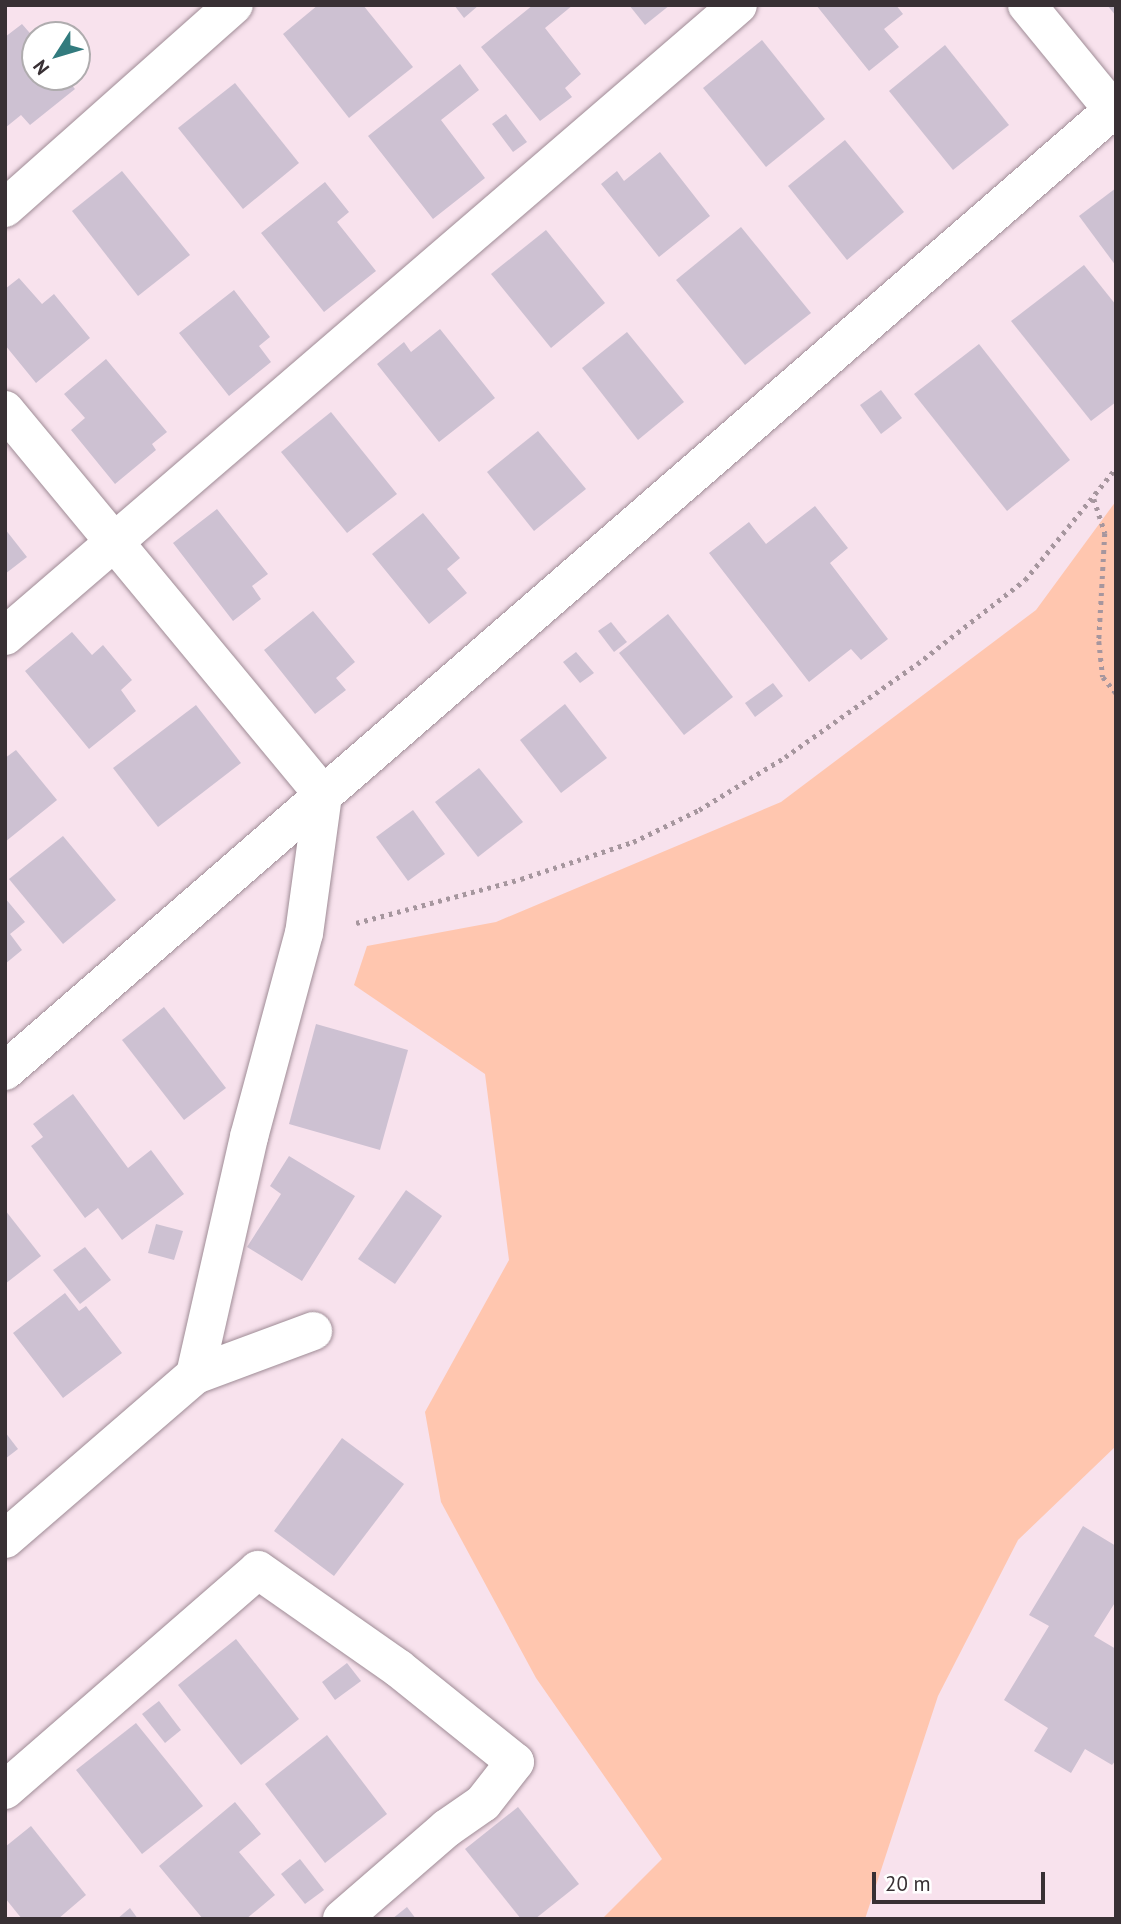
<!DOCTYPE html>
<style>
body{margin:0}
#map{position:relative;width:1121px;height:1924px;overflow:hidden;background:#f8e2ed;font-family:"PT Sans",sans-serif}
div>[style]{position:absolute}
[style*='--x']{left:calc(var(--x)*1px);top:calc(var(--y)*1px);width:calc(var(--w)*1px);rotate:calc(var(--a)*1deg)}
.green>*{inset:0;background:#ffc6af}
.building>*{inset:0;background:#cdc1d2}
.path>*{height:4.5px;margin-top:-2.25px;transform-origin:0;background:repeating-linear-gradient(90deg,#a6969e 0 3.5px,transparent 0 8.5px)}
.roads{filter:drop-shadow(0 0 2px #9f8c96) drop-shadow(0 0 2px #9f8c96)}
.minor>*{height:38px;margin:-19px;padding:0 19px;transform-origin:19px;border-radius:19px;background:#fff}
span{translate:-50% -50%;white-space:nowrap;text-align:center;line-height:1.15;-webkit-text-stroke:7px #fff;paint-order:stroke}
.frame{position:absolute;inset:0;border:7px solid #383034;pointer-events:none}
.north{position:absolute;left:21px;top:21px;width:70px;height:70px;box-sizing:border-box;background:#fff;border:2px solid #afacae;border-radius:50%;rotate:233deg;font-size:19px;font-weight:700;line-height:28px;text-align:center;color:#383034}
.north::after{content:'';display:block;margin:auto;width:24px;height:32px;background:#327b7e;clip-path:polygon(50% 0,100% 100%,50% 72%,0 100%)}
.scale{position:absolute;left:872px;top:1872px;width:173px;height:32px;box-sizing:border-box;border:4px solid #383034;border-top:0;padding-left:9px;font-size:21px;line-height:24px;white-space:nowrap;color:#383034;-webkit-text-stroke:5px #fff;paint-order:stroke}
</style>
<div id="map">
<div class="green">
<i style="clip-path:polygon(1116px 501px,1116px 1446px,1018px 1540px,938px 1696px,865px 1919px,602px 1919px,662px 1859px,536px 1678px,441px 1502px,425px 1412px,509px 1260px,485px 1074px,354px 985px,367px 946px,496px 922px,781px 802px,1036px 610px)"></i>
</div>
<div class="building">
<i style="clip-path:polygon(318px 5px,363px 5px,413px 67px,349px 118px,283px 34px)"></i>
<i style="clip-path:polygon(454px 5px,479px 5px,464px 18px)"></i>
<i style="clip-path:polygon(533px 5px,573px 5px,545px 28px,581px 74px,565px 88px,572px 97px,540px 121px,481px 47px)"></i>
<i style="clip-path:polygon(629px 5px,670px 5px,645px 25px)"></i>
<i style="clip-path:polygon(816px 5px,896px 5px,903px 14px,884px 29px,899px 47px,869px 71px)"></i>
<i style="clip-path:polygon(1107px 5px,1116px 5px,1116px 16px)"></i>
<i style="clip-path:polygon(22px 24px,35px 39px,35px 77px,65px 77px,75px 89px,30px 125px,21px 115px,5px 128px,5px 37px)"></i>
<i style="clip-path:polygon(762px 40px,825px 119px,766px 167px,703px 88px)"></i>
<i style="clip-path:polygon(945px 45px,1009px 125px,953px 170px,889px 91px)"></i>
<i style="clip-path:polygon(460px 64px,479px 90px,441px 120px,485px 178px,433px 219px,368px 136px)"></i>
<i style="clip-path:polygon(235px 83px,299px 163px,243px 209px,178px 128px)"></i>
<i style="clip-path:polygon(506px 114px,527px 142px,513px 152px,492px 124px)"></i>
<i style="clip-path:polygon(845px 140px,904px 212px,847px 260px,788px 186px)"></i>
<i style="clip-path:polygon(660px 152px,710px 216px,659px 257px,601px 184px,617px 171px,624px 181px)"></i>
<i style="clip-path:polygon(122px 171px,190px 255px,138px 296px,72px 211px)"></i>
<i style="clip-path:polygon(325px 182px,349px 212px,337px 222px,376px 271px,324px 312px,261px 233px)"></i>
<i style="clip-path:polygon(1116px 188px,1116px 266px,1079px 216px)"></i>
<i style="clip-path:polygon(741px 227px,811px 313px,745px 365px,676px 280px)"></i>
<i style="clip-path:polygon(546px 230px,605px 303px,551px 348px,491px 274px)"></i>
<i style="clip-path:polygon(1084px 265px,1116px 305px,1116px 402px,1091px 421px,1011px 321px)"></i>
<i style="clip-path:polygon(19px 278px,42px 304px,54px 294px,90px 338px,36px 383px,5px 345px,5px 289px)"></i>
<i style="clip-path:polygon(234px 290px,270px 337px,259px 346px,271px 362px,229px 396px,179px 333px)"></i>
<i style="clip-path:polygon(440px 329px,495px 398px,439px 442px,377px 364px,404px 342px,411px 352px)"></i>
<i style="clip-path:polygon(627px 332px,684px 402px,638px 440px,582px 368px)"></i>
<i style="clip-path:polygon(979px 344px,1070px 460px,1007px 511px,914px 394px)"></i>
<i style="clip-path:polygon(106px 359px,167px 432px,152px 444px,156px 450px,115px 484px,71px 430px,85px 418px,64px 394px)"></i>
<i style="clip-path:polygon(881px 390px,902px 418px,881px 434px,860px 405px)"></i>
<i style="clip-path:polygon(331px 412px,397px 494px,347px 533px,281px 452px)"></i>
<i style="clip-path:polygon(538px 431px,586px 489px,534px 531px,487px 472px)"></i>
<i style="clip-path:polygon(815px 506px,848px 548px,830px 563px,888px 639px,861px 660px,851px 649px,809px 682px,709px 553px,749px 522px,766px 544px)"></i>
<i style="clip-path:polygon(217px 509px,268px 574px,252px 586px,261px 599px,233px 621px,173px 543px)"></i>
<i style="clip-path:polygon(423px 513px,460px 558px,447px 569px,467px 593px,429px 624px,372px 554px)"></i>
<i style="clip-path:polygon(5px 529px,27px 557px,5px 574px)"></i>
<i style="clip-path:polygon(313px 611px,355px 662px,336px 678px,346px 690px,315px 714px,264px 650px)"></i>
<i style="clip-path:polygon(668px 614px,733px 697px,684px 735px,619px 653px)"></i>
<i style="clip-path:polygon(611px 622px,627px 642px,614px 652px,598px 631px)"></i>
<i style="clip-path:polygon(72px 632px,92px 655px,103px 645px,132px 680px,121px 690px,136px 711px,89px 749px,25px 671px)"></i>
<i style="clip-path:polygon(576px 652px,594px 673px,580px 683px,563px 662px)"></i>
<i style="clip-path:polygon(773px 683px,783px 696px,755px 717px,745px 703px)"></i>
<i style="clip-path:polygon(565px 704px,607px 758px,561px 793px,520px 740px)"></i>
<i style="clip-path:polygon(196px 705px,241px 763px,158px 827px,113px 768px)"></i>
<i style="clip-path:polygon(16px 750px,57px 800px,5px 842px,5px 758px)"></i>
<i style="clip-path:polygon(479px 768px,523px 822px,478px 857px,435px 802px)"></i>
<i style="clip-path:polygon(413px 810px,445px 854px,408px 881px,376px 837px)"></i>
<i style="clip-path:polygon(63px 836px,116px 900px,63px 944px,9px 879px)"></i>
<i style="clip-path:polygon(5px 898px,25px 922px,10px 934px,22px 950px,5px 964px)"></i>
<i style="clip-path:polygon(164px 1007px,226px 1088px,184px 1120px,122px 1040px)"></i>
<i style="clip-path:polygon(316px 1024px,408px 1050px,380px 1150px,289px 1124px)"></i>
<i style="clip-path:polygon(73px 1094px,128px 1168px,151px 1150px,184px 1194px,122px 1240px,98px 1208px,85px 1218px,31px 1146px,43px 1137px,33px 1124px)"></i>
<i style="clip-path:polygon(289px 1156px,355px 1196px,302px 1281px,247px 1247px,281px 1194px,270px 1186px)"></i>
<i style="clip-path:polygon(406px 1190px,442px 1216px,395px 1284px,358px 1259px)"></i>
<i style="clip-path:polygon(5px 1210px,41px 1256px,5px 1284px)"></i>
<i style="clip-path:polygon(156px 1224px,183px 1231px,174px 1260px,148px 1253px)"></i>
<i style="clip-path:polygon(85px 1247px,111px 1280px,80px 1304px,53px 1270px)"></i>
<i style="clip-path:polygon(65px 1293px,79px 1311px,86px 1306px,122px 1353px,63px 1398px,13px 1333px)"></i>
<i style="clip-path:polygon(5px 1432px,18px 1449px,5px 1459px)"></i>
<i style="clip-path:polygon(342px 1438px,404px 1484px,334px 1576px,274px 1531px)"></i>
<i style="clip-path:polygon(1083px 1526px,1116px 1546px,1116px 1601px,1094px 1636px,1116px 1649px,1116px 1760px,1112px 1765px,1085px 1749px,1071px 1773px,1034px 1751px,1048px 1728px,1004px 1700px,1049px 1626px,1029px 1615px)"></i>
<i style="clip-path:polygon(236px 1639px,299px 1719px,241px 1765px,178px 1685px)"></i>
<i style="clip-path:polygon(347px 1663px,361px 1681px,335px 1700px,322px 1682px)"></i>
<i style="clip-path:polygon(159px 1701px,181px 1730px,165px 1743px,142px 1714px)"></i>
<i style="clip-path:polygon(136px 1723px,203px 1806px,142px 1854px,76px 1770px)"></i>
<i style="clip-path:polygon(327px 1735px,387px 1814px,325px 1863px,265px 1784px)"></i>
<i style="clip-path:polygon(235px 1802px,261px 1834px,239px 1852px,275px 1895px,246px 1919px,203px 1919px,159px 1866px)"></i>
<i style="clip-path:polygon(518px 1807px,579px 1884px,535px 1919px,521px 1919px,465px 1849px)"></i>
<i style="clip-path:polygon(31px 1826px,86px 1895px,58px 1919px,22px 1919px,5px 1898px,5px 1847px)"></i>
<i style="clip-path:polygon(300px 1859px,324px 1890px,305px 1904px,281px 1874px)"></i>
<i style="clip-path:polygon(407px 1907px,416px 1919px,392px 1919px)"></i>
<i style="clip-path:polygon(130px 1908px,138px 1919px,117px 1919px)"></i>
</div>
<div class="path">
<i style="--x:1094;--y:499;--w:36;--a:72"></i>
<i style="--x:1105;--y:533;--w:108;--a:93.2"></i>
<i style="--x:1099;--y:641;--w:36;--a:84"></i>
<i style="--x:1103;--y:677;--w:21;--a:51"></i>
<i style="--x:356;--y:923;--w:171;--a:-14.9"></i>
<i style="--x:521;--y:879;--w:118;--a:-18.3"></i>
<i style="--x:633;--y:842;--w:73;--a:-25.9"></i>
<i style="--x:699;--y:810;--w:101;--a:-31.6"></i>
<i style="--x:785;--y:757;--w:161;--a:-35.2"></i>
<i style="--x:917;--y:664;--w:137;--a:-37.9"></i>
<i style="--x:1025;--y:580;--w:144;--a:-50.9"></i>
</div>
<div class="roads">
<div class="minor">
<i style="--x:5;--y:208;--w:306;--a:-41.6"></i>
<i style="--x:5;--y:410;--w:499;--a:50.4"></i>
<i style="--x:323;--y:795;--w:139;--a:97.8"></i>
<i style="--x:304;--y:933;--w:211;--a:105.1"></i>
<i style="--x:249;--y:1137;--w:244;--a:102.8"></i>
<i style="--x:195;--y:1375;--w:251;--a:139.2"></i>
<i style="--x:5;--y:636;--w:967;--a:-40.72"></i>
<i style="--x:5;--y:1071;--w:1467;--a:-40.94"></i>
<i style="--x:1113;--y:110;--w:136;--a:-129.3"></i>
<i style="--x:195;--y:1375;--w:126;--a:-20.4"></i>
<i style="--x:5;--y:1790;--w:335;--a:-41"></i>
<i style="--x:258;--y:1570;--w:171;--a:35"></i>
<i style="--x:398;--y:1668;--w:150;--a:38.8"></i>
<i style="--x:515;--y:1762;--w:52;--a:128"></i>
<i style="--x:483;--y:1803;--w:44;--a:145.2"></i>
<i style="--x:447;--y:1828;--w:139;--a:139.1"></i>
</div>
</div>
<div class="frame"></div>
<div class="north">N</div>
<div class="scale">20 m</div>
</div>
